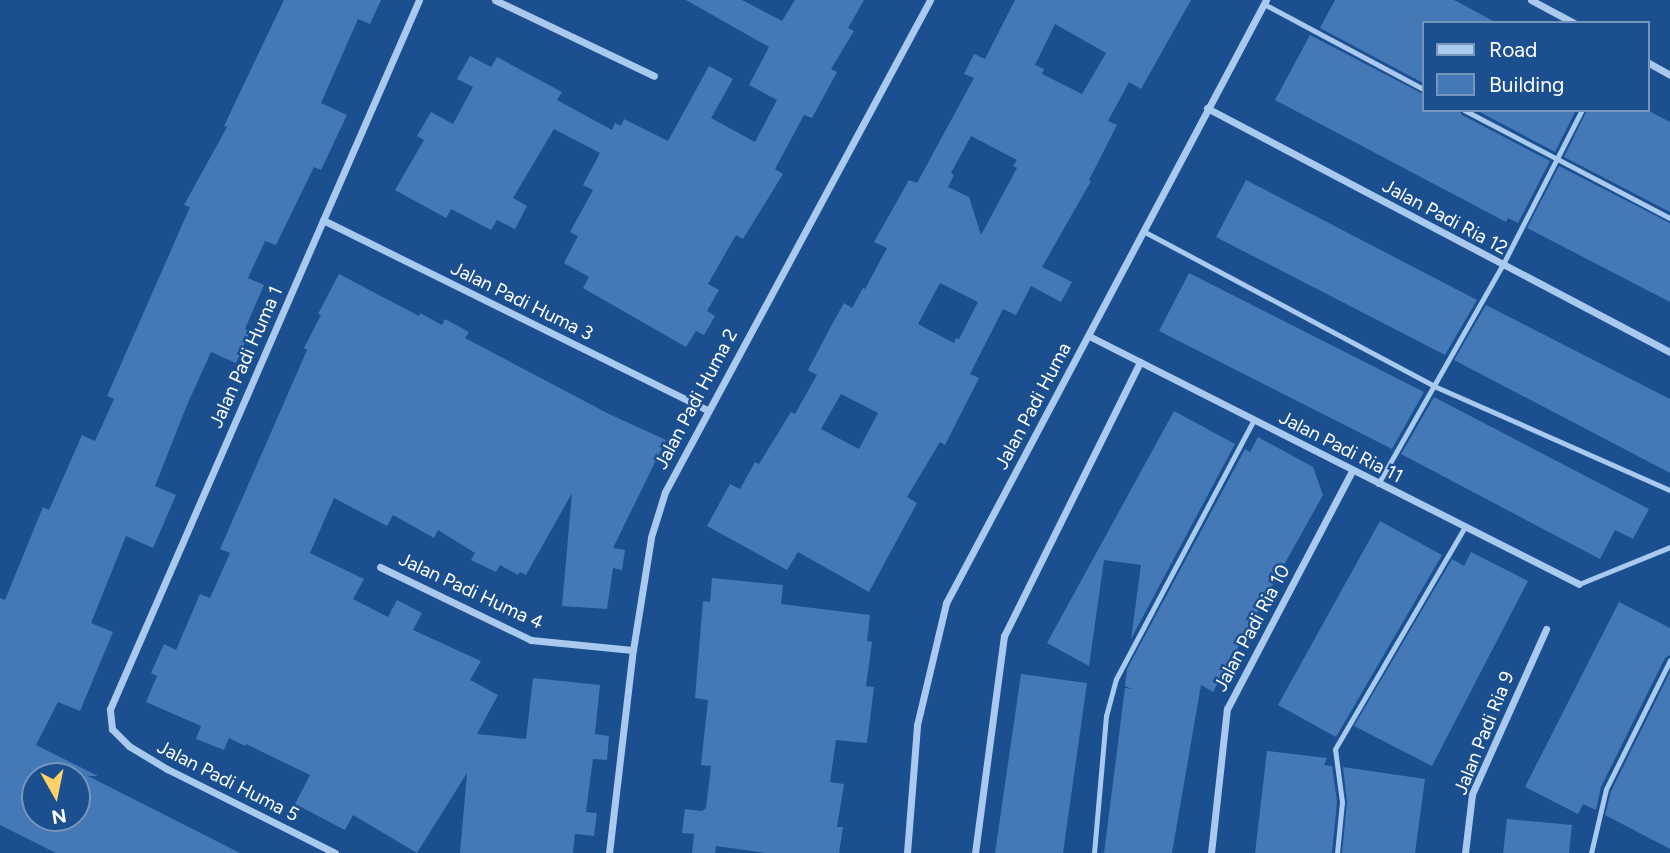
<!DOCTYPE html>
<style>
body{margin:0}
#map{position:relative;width:1670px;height:853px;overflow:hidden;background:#1b4f8f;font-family:Figtree,sans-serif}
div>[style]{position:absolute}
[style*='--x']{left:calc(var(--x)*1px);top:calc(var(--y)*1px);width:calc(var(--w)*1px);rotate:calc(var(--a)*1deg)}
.building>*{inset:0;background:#4478b7}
.service>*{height:5px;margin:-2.5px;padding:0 2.5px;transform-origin:2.5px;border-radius:2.5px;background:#a9c9ee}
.minor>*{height:7px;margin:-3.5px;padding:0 3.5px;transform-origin:3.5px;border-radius:3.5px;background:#a9c9ee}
span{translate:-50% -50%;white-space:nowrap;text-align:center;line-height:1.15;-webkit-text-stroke:5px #1b4f8f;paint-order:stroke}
.street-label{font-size:19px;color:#fff}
.legend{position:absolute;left:1422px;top:21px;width:228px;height:91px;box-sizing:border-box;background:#1b4f8f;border:2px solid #7695bc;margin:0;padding:9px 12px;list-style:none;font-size:21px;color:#fff}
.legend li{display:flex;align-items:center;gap:14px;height:35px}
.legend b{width:35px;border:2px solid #7695bc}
.north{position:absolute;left:21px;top:762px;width:70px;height:70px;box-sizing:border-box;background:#1b4f8f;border:2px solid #7695bc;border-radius:50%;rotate:171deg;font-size:19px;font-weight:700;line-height:28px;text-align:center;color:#fff}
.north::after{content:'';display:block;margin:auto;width:24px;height:32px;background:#ffd166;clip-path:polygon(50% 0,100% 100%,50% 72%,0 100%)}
</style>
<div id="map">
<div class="building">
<i style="clip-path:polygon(evenodd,284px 0,381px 0,370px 24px,358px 19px,321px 103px,347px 115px,321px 170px,314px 167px,276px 245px,265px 241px,248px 278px,264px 285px,245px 329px,250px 331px,236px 363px,211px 352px,187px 405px,155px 486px,176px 495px,153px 548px,126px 536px,91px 623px,113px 632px,80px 711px,58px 702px,36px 745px,98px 776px,88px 776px,240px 853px,56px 853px,0 825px,0 598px,5px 600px,43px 507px,49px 510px,82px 435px,95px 441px,114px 399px,107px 396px,190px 207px,184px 205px,227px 127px,224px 126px,284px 0,35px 776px,77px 776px,77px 818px,35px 818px,35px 776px)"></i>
<i style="clip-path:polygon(686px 0,742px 0,782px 21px,795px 0,864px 0,848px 28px,854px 31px,831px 69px,837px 72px,812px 118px,804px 115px,775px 169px,783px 174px,743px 239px,736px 235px,708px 284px,719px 290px,707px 311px,715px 316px,704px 335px,696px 331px,686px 347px,583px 288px,589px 277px,564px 263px,578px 236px,570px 232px,593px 190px,583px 185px,600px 153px,554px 129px,513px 198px,527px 206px,515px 229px,497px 220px,491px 230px,451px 209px,446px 218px,395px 190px,424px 140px,417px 136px,431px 112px,453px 124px,473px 87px,457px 79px,470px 56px,491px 67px,497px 57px,562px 92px,557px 100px,612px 130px,615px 123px,621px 126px,624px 119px,668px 141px,709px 66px,733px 79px,711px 118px,755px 142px,777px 100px,749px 85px,769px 47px)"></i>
<i style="clip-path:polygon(evenodd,1015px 0,1191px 0,1141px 89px,1129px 82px,1108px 121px,1117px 125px,1089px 180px,1091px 181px,1042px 267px,1072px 282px,1061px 302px,1031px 286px,1016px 315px,1003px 309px,970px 374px,979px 378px,945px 445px,940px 442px,907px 497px,917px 503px,869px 592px,798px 552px,787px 570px,707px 526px,730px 484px,740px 489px,755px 462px,759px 464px,791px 412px,795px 414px,817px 375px,808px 370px,830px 328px,844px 303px,852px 308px,863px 288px,865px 289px,887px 248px,874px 242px,909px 180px,917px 183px,974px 78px,964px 74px,974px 54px,985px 59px,1015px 0,1055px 24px,1106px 53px,1082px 94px,1042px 74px,1044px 69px,1035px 65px,1055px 24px,1015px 0,971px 136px,1017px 160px,1013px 166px,1017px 168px,981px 235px,969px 197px,948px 187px,954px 175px,951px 173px,971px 136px,1015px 0,940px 283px,978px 302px,959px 339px,956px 338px,954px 343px,918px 324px,940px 283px,1015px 0,841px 394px,878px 413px,859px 449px,821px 429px,841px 394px)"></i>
<i style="clip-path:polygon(1335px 0,1454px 0,1497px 23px,1423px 23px,1423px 83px,1320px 28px)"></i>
<i style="clip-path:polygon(1310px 35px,1423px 94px,1423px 110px,1459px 110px,1462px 115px,1550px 161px,1518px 223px,1508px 218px,1506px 222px,1275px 100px)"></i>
<i style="clip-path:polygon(1476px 110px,1576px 110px,1555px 152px)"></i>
<i style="clip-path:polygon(1587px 110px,1647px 110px,1670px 122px,1670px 212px,1564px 157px)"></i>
<i style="clip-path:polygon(1559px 166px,1670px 223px,1670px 302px,1527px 228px)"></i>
<i style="clip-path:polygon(1246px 180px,1477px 300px,1445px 355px,1216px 237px)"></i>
<i style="clip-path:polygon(1189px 273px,1424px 392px,1392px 449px,1159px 331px)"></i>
<i style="clip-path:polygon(339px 274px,419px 316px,420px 313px,442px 325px,445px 319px,469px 332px,465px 338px,609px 414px,666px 440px,613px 548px,625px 550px,622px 570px,613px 568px,607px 609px,562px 606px,572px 493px,526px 575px,520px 572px,518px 575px,500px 565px,496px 572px,471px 560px,475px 553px,438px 530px,434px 538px,393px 515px,387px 526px,334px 498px,310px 553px,364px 579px,353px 599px,388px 617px,397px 600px,422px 613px,413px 630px,481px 661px,470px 680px,498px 695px,477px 734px,526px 739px,533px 678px,600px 685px,595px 734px,609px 736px,607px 760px,593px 759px,586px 812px,597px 813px,594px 836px,575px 834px,573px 853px,460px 853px,467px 773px,417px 853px,353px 815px,345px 830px,295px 804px,310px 775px,246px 744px,245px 746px,229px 738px,224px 750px,196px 739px,201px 726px,146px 702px,157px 676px,151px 673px,164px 644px,176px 650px,200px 594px,210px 598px,230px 553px,220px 549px,307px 350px,304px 348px,321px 315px,318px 314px)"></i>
<i style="clip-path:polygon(1486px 305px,1670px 399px,1670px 473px,1454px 360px)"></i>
<i style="clip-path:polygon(1434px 397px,1649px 509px,1633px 539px,1615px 530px,1600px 559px,1401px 454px)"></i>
<i style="clip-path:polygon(1174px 411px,1235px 444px,1131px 639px,1141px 565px,1104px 560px,1089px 666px,1047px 643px)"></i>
<i style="clip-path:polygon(1258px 437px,1313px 467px,1323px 495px,1213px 692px,1201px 685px,1172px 853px,1104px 853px,1125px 688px,1132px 689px,1125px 686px,1127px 669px,1245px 449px,1250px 452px)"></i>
<i style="clip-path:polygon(1380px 521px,1442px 555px,1336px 737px,1278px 705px)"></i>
<i style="clip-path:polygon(1471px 552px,1528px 581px,1432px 766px,1354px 726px,1452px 559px,1464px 566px)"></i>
<i style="clip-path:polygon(712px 578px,783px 585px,781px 604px,870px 615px,867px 641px,872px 642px,866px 686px,874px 687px,867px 743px,836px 740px,830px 782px,844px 784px,837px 827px,843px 827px,839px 853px,766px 853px,716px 846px,715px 853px,692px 853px,694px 834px,682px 833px,685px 809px,702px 811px,706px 808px,711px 766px,701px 765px,708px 700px,695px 698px,703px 601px,710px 602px)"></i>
<i style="clip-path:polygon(1619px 602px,1670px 628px,1670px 655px,1665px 658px,1601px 787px,1596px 810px,1583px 804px,1578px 814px,1525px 787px)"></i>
<i style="clip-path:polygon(1670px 672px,1670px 849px,1605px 815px,1611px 791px)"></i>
<i style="clip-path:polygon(1021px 674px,1087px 683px,1063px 853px,995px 853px)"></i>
<i style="clip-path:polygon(1267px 751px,1327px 758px,1324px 765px,1332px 766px,1337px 802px,1332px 853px,1255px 853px)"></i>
<i style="clip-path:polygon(1343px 767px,1425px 779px,1415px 853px,1342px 853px,1347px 802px)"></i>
<i style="clip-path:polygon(1507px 819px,1572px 825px,1569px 853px,1503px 853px)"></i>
</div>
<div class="service">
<i style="--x:1264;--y:4;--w:180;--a:28.1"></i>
<i style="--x:1464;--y:110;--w:233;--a:27.7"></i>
<i style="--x:1143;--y:231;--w:330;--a:28"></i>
<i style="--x:1434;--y:386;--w:258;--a:23.8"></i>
<i style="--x:1378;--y:484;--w:251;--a:-60.4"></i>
<i style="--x:1502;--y:266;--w:175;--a:-62.9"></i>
<i style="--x:1579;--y:584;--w:98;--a:-22.1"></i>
<i style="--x:1094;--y:853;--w:138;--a:-85"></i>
<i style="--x:1106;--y:716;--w:38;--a:-75"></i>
<i style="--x:1116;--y:679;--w:293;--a:-62"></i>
<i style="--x:1337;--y:853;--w:51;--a:-84.4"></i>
<i style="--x:1342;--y:802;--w:53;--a:-97.5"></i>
<i style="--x:1335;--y:749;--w:256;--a:-59.7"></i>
<i style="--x:1591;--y:853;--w:66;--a:-76.8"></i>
<i style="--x:1606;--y:789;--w:144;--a:-63.6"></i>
</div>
<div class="minor">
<i style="--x:495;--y:0;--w:176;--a:25.5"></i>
<i style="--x:1531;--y:0;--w:49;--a:28.1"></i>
<i style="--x:1647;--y:62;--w:26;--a:29"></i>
<i style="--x:1207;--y:108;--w:523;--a:27.79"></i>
<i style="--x:323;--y:220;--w:429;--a:26.3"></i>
<i style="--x:1089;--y:336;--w:549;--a:26.84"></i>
<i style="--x:380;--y:567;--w:168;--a:25.8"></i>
<i style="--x:531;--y:640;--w:102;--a:5.6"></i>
<i style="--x:335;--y:853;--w:188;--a:-153.4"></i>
<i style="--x:167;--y:769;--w:44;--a:-148.8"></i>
<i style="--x:129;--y:746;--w:24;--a:-135"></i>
<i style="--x:112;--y:729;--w:20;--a:-96"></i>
<i style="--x:110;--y:709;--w:773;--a:-66.45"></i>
<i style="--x:609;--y:853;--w:204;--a:-83.3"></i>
<i style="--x:633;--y:650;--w:114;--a:-80.9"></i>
<i style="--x:651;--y:537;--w:47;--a:-72.7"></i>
<i style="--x:665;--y:492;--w:559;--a:-61.69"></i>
<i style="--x:907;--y:853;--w:128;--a:-85.5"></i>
<i style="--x:917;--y:725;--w:125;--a:-76.6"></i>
<i style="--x:946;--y:603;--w:683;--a:-62.05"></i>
<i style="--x:975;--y:853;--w:219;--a:-82.4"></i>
<i style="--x:1004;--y:636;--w:306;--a:-63.6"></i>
<i style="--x:1211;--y:853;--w:145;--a:-83.7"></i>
<i style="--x:1227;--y:709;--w:269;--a:-62.3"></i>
<i style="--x:1465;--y:853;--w:59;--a:-83.2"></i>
<i style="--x:1472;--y:794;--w:181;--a:-65.8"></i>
</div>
<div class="street-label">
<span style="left:1445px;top:217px;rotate:28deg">Jalan Padi Ria 12</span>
<span style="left:522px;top:301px;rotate:26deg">Jalan Padi Huma 3</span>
<span style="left:246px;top:357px;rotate:-66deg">Jalan Padi Huma 1</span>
<span style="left:696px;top:399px;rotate:-62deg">Jalan Padi Huma 2</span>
<span style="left:1033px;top:406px;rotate:-62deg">Jalan Padi Huma</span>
<span style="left:1341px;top:447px;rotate:27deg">Jalan Padi Ria 11</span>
<span style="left:471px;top:591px;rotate:25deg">Jalan Padi Huma 4</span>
<span style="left:1252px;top:628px;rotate:-62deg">Jalan Padi Ria 10</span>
<span style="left:1484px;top:733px;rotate:-68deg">Jalan Padi Ria 9</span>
<span style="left:228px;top:781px;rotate:27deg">Jalan Padi Huma 5</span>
</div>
<ul class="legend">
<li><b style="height:9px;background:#a9c9ee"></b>Road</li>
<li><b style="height:19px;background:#4478b7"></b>Building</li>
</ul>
<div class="north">N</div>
</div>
